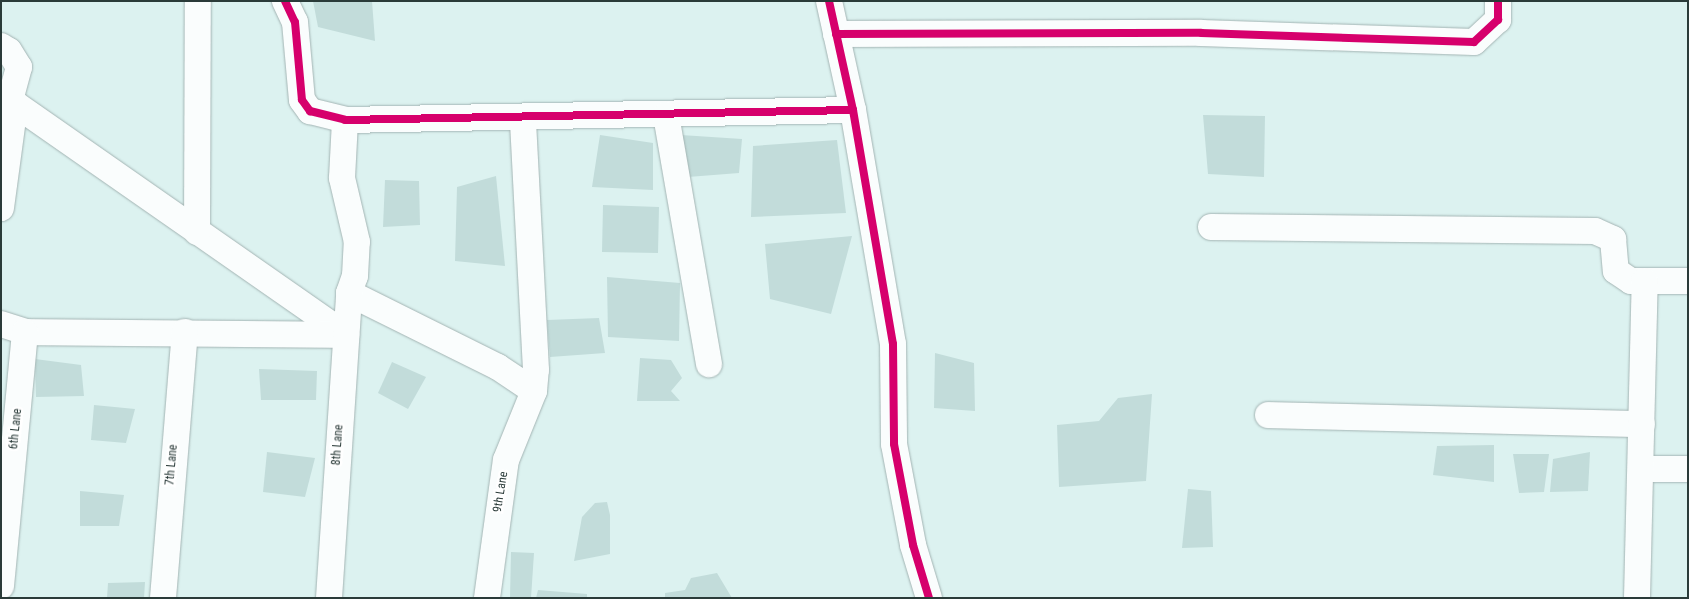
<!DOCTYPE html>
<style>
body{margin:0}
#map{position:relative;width:1689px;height:599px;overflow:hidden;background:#dcf2f0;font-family:"Roboto Condensed",sans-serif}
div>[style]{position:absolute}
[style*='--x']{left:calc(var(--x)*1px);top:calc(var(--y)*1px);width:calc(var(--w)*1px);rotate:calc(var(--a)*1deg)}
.building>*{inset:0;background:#c2dcda}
.roads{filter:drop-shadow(0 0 1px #a3b4b3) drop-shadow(0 0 1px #a3b4b3)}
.minor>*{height:26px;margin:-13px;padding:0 13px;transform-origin:13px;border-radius:13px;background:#fafdfd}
.cycleway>*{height:8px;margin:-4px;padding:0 4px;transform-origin:4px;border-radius:4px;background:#d6006c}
span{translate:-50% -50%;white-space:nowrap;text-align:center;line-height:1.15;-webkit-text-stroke:5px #fff;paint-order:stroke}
.street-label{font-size:12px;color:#2a3b39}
.frame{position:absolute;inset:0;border:2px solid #2a3b39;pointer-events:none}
</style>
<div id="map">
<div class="building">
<i style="clip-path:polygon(313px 1px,372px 1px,375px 41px,318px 27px)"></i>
<i style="clip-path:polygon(1203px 115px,1265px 116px,1264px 177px,1208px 174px)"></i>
<i style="clip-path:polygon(600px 135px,653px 143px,653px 190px,592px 187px)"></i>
<i style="clip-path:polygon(681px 135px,742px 139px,739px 173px,688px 177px)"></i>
<i style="clip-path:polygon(837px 140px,846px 213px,751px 217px,753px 146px)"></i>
<i style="clip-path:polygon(496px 176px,505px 266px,455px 261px,457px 187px)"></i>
<i style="clip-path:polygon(385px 180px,419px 181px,420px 225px,383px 227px)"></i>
<i style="clip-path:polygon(603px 205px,659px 207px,658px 253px,602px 252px)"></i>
<i style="clip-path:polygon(852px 236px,831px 314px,770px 299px,765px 244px)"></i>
<i style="clip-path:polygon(607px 277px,680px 283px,679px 341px,608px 337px)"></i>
<i style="clip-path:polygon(599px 318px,605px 353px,550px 357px,547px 320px)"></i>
<i style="clip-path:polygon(935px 353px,974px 363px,975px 411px,934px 408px)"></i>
<i style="clip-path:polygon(640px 358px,671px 360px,682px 378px,671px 391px,680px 401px,637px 401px)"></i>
<i style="clip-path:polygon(35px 359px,81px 365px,84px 396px,36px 397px)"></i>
<i style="clip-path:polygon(392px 362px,426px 377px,408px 409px,378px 393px)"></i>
<i style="clip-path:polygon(259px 369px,317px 371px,316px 400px,261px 400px)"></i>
<i style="clip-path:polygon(1152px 394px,1146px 481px,1059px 487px,1057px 425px,1099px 421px,1118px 398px)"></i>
<i style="clip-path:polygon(94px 405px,135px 409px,126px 443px,91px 440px)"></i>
<i style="clip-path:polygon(1494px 445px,1494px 482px,1433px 475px,1437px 446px)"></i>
<i style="clip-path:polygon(267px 452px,315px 458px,305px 497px,263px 492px)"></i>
<i style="clip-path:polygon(1590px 452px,1588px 491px,1550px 492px,1553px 459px)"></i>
<i style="clip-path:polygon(1513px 454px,1549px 454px,1544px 492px,1519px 493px)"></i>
<i style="clip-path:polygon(1188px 489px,1211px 491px,1213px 547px,1182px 548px)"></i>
<i style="clip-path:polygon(80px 491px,124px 495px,119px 526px,80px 526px)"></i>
<i style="clip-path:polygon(607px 502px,610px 515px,610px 554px,574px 561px,582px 517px,595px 503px)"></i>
<i style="clip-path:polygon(511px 552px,534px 553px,531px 598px,510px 598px)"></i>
<i style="clip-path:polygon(717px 573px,732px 598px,665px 598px,665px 593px,685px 590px,691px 578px)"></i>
<i style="clip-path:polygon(145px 582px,144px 598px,107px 598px,108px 583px)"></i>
<i style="clip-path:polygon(538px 590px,587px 594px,587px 598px,536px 598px)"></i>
</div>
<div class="roads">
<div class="minor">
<i style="--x:285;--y:1;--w:23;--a:65"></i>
<i style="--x:295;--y:22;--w:78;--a:84.9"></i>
<i style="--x:302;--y:100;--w:14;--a:54"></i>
<i style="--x:310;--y:111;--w:36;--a:14"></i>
<i style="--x:345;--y:120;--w:508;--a:-1.13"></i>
<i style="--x:829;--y:1;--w:112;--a:77.6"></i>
<i style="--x:853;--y:110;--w:237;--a:80.3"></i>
<i style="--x:893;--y:344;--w:100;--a:89.4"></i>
<i style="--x:894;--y:444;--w:103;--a:79.3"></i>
<i style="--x:913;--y:545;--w:55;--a:73.2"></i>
<i style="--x:836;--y:34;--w:365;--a:-0.2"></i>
<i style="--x:1201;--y:33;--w:273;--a:1.9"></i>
<i style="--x:1474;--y:42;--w:33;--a:-43"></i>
<i style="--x:1498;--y:20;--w:19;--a:-90"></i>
<i style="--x:1;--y:46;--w:9;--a:32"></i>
<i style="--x:9;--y:51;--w:19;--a:58"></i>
<i style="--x:19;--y:67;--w:30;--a:105"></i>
<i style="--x:11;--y:96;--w:9;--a:63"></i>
<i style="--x:15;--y:104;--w:105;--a:97.7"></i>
<i style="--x:15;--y:104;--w:404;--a:34.9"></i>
<i style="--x:666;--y:115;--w:253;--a:80.2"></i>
<i style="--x:1211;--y:227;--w:384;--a:0.6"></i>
<i style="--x:1595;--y:231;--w:20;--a:24"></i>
<i style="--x:1613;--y:239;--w:32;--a:85"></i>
<i style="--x:1616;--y:271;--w:18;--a:34"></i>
<i style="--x:1631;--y:281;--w:57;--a:0"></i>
<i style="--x:197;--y:232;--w:231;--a:-89.8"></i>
<i style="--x:349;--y:293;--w:166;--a:26.4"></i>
<i style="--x:498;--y:367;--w:43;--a:33.7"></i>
<i style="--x:1;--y:324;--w:25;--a:18"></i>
<i style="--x:25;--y:332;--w:321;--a:0.5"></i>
<i style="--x:1268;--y:415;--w:374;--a:1.4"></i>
<i style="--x:1642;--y:469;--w:46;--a:0"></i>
<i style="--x:1;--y:586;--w:255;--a:-84.6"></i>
<i style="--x:163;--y:598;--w:267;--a:-85.3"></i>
<i style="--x:329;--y:598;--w:306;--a:-86.2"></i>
<i style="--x:349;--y:293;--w:18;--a:-71"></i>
<i style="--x:355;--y:276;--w:34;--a:-87"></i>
<i style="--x:357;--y:242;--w:66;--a:-103.2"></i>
<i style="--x:342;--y:178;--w:58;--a:-87"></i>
<i style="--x:487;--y:598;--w:139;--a:-82.2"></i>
<i style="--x:506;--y:460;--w:74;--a:-67.9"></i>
<i style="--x:534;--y:391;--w:21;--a:-85"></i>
<i style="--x:536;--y:370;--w:252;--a:-93"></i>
<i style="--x:1637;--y:598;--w:317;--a:-88.6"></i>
</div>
</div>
<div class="cycleway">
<i style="--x:285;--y:1;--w:23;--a:65"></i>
<i style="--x:295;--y:22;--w:78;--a:84.9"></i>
<i style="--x:302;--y:100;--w:14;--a:54"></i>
<i style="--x:310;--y:111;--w:36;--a:14"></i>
<i style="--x:345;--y:120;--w:508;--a:-1.13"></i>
<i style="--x:829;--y:1;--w:112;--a:77.6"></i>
<i style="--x:853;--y:110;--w:237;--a:80.3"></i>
<i style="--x:893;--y:344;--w:100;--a:89.4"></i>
<i style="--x:894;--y:444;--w:103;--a:79.3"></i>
<i style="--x:913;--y:545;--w:55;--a:73.2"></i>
<i style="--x:836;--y:34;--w:365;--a:-0.2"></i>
<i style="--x:1201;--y:33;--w:273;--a:1.9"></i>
<i style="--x:1474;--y:42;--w:33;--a:-43"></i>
<i style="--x:1498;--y:20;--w:19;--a:-90"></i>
</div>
<div class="street-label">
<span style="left:16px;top:429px;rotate:-84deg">6th Lane</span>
<span style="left:338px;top:445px;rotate:-86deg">8th Lane</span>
<span style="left:172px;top:465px;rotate:-85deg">7th Lane</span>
<span style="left:501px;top:492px;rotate:-81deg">9th Lane</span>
</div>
<div class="frame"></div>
</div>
